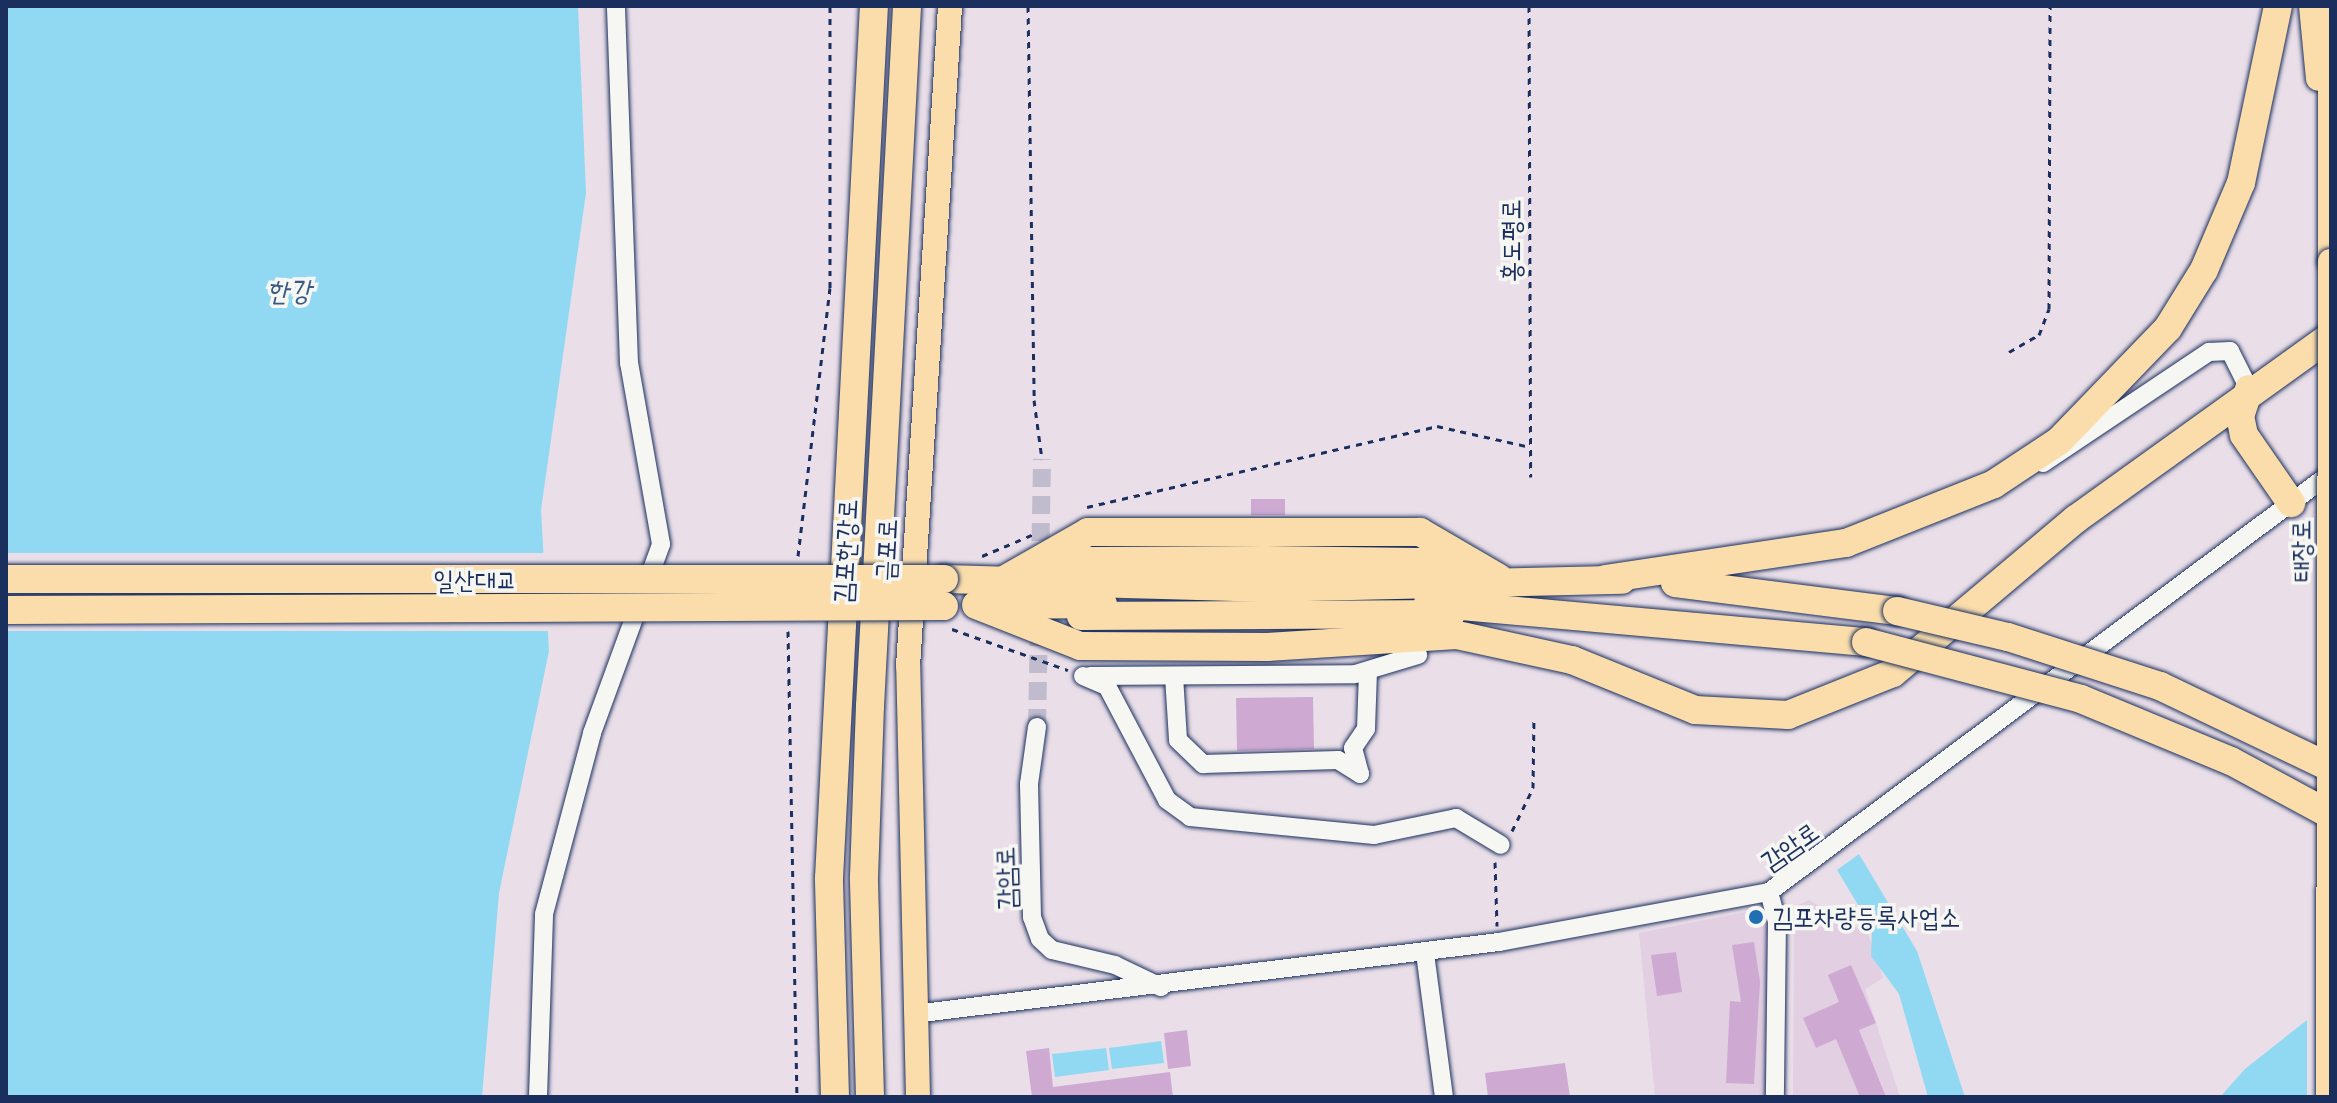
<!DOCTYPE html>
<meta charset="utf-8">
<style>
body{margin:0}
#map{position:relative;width:2337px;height:1103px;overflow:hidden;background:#eadfe9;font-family:"Patrick Hand","Poor Story",sans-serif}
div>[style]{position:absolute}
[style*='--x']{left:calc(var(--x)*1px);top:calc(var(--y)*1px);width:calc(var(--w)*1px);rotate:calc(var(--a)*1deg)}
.built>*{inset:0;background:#e2cfe2}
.water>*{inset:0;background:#91d9f2}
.pier>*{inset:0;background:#eadfe9}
.building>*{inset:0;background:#ceaad3}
.minor-tunnel>*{height:18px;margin-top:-9px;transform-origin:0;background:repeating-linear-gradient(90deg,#c1bccd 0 18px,transparent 0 27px)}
.path>*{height:3px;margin-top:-1.5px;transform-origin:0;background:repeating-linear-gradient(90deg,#1b2f5e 0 6px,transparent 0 12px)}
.roads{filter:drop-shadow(0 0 2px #1b2f5e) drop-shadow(0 0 2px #1b2f5e)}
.minor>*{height:18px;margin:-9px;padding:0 9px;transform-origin:9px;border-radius:9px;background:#f6f6f2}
.major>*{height:24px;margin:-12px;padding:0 12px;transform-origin:12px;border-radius:12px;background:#faddab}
.highway>*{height:28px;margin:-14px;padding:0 14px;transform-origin:14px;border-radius:14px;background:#faddab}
.bridges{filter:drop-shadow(0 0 2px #1b2f5e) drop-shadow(0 0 2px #1b2f5e)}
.major-bridge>*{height:24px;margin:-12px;padding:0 12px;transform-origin:12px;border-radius:12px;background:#faddab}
.highway-bridge>*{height:28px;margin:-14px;padding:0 14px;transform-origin:14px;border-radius:14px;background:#faddab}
.dots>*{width:22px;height:22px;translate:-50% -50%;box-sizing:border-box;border:4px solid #f6f6f2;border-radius:50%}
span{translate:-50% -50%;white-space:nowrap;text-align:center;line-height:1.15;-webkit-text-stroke:7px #f6f6f2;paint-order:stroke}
.street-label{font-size:26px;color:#1b2f5e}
.poi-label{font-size:26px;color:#1b2f5e}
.left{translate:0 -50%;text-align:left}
.water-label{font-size:28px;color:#385a83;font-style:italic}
.frame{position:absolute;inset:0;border:8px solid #1b2f5e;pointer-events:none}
</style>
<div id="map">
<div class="built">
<i style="clip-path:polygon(1809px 900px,1868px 934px,1883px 978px,1865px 989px,1900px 1097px,1793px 1097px,1794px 924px,1798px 905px)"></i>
<i style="clip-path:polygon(1752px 911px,1769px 929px,1766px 1097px,1655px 1097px,1639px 933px)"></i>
</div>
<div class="water">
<i style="clip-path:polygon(6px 6px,578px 6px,586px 193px,541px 510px,549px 651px,499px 893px,482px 1097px,6px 1097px)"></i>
<i style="clip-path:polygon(1859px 854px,1917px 951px,1965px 1097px,1928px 1097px,1899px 994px,1871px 956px,1872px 928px,1837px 870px)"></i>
<i style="clip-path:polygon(2331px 1001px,2331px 1097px,2220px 1097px,2245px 1069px)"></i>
<i style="clip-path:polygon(1161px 1041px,1164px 1063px,1112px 1069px,1109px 1048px)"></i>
<i style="clip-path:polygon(1106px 1048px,1109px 1070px,1055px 1077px,1052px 1054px)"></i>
</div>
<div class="pier">
<i style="clip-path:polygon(6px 553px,544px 553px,552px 631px,6px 631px)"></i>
<i style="clip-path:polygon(2329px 998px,2331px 1097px,2307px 1097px,2307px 1015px)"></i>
</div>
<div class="building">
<i style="clip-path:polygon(1251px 499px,1285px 499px,1285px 515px,1251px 515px)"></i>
<i style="clip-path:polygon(1313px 697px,1314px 749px,1237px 751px,1236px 698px)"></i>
<i style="clip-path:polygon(1754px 942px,1760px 982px,1754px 1084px,1726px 1083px,1730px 1001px,1741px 1002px,1732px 945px)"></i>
<i style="clip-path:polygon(1676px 952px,1682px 992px,1657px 996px,1651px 955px)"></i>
<i style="clip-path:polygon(1851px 965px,1876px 1023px,1859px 1030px,1886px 1097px,1860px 1097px,1836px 1039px,1816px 1048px,1803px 1018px,1839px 1002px,1828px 975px)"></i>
<i style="clip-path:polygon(1187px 1030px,1191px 1066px,1168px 1069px,1164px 1033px)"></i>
<i style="clip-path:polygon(1049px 1048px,1053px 1087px,1170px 1072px,1173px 1097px,1032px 1097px,1026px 1051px)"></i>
<i style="clip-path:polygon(1565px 1063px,1570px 1097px,1488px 1097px,1485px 1073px)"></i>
</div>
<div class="minor-tunnel">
<i style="--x:1040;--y:568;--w:109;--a:-88.9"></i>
<i style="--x:1037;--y:727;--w:106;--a:-88.9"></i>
</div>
<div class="path">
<i style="--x:1028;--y:6;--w:394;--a:89.1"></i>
<i style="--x:1034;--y:400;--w:60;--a:82.3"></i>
<i style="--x:1529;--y:6;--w:471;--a:89.8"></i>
<i style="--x:2009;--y:352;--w:34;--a:-30"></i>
<i style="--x:2039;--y:335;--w:28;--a:-69"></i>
<i style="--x:2049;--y:309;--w:303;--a:-89.8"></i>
<i style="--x:1087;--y:507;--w:359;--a:-13"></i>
<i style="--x:1437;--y:426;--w:95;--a:12.7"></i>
<i style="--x:798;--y:556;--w:270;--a:-83.2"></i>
<i style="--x:830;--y:288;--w:282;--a:-90"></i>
<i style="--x:982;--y:556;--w:56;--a:-22.9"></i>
<i style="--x:952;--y:629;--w:123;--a:19.5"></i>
<i style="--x:788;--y:631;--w:466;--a:88.9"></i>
<i style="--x:1512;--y:831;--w:48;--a:-64"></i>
<i style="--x:1533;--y:788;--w:71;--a:-89.2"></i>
<i style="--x:1495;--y:862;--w:64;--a:88.2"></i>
</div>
<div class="roads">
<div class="minor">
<i style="--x:2043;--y:463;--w:200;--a:-33.8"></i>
<i style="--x:2209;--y:352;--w:21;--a:-3"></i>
<i style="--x:2230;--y:351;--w:42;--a:63.4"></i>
<i style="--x:1083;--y:676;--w:26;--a:23"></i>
<i style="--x:1107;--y:686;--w:129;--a:62.2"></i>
<i style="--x:1167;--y:800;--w:29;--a:36"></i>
<i style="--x:1190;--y:817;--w:185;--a:5.6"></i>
<i style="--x:1374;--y:835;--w:84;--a:-11.7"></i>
<i style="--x:1456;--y:818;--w:52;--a:31"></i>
<i style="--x:1090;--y:676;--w:265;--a:-0.4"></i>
<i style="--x:1355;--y:674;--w:66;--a:-16.8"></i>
<i style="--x:1174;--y:676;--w:64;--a:86.4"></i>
<i style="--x:1178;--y:740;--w:35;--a:44"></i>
<i style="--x:1203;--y:764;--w:135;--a:-1.7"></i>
<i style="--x:1338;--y:760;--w:26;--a:32"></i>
<i style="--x:1360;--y:774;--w:27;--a:-105"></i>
<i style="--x:1353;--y:748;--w:23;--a:-56"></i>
<i style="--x:1366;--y:729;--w:57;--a:-88"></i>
<i style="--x:1037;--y:727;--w:58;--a:98"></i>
<i style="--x:1029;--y:784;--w:133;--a:88.7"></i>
<i style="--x:1032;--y:917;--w:23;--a:70"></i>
<i style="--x:1040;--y:939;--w:16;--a:43"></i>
<i style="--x:1052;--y:950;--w:65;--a:13.4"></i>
<i style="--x:1115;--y:965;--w:51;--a:25.6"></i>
<i style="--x:1769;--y:892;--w:31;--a:75"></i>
<i style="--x:1777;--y:922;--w:175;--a:90.7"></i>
<i style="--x:1425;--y:953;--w:145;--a:82.5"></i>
<i style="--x:914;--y:1014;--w:589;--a:-7.02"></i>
<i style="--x:1499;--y:942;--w:275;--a:-10.5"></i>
<i style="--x:1769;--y:892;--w:701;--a:-36.71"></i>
<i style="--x:538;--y:1097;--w:183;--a:-88.1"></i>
<i style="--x:544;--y:914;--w:187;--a:-75.1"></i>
<i style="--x:592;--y:733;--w:201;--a:-69.9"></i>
<i style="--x:661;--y:544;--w:184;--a:-100"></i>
<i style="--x:629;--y:363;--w:357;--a:-92.1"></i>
</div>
<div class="major">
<i style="--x:2311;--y:6;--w:73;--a:84.5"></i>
<i style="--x:2330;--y:261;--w:255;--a:-90"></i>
<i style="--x:918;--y:1097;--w:430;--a:-91.3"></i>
<i style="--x:908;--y:667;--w:662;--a:-86.36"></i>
</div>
<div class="highway">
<i style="--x:2249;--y:389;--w:28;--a:108"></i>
<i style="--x:2240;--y:416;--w:19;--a:78"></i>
<i style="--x:2244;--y:435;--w:83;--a:55.3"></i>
<i style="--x:1035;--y:573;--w:58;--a:-11.9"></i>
<i style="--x:1092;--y:561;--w:173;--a:-0.3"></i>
<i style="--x:1265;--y:560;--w:154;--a:0.7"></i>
<i style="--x:1419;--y:562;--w:57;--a:11.1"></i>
<i style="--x:944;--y:579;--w:318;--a:1.6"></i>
<i style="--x:1262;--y:588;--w:360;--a:-1.3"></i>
<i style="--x:1605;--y:579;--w:244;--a:-8.5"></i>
<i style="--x:1846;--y:543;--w:159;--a:-21.7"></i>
<i style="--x:1994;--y:484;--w:78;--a:-33.5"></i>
<i style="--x:2059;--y:441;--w:157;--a:-46"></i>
<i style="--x:2168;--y:328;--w:68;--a:-58.2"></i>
<i style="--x:2204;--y:270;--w:95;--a:-67"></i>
<i style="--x:2241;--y:183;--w:181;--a:-78.2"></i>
<i style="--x:1004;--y:580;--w:97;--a:-29.7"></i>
<i style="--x:1088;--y:532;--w:332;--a:0"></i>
<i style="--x:1420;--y:532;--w:91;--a:30.2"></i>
<i style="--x:1675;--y:583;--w:224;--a:7.2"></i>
<i style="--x:1428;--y:603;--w:440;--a:5.1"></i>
<i style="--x:976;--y:605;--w:112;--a:21.5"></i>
<i style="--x:1080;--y:646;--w:187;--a:0.3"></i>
<i style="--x:1267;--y:647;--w:190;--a:-3.6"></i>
<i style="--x:1457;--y:635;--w:118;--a:12.3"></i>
<i style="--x:1572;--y:660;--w:133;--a:22.1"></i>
<i style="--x:1695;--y:710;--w:93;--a:3.1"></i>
<i style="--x:1788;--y:715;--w:113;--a:-21.8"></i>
<i style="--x:1893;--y:673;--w:239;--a:-40.1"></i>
<i style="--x:2076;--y:519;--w:314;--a:-35.7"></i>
<i style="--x:993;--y:605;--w:110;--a:-0.5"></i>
<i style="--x:1081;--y:616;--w:370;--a:-0.3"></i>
<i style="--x:835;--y:1097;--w:219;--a:-91.6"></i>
<i style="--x:829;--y:878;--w:873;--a:-87.05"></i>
<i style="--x:870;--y:1097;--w:220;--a:-91.6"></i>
<i style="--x:864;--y:877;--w:171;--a:-88"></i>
<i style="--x:870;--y:706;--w:701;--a:-86.97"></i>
</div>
</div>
<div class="bridges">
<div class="major-bridge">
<i style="--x:2328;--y:1097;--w:836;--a:-89.86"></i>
</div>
<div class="highway-bridge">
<i style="--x:6;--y:579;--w:938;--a:0"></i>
<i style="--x:6;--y:610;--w:938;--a:-0.24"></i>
<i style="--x:1897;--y:611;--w:114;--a:13.2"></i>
<i style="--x:2008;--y:637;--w:160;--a:17.9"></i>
<i style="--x:2160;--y:686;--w:190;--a:25.6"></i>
<i style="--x:1866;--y:642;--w:222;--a:14.8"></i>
<i style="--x:2081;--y:699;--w:162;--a:22.5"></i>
<i style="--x:2231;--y:761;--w:114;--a:28.4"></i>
</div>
</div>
<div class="dots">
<i style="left:1756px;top:917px;background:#1f6fb2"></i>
</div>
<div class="street-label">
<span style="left:1511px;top:241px;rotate:-90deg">홍도평로</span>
<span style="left:886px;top:550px;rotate:-87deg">금포로</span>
<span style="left:845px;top:551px;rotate:-87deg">김포한강로</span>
<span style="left:2301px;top:551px;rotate:-90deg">태장로</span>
<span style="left:475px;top:580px">일산대교</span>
<span style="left:1790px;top:846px;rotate:-35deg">감암로</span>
<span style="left:1006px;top:878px;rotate:-92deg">감암로</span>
</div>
<div class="poi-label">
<span class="left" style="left:1772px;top:917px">김포차량등록사업소</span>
</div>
<div class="water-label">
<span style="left:289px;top:290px">한강</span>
</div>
<div class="frame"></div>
</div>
